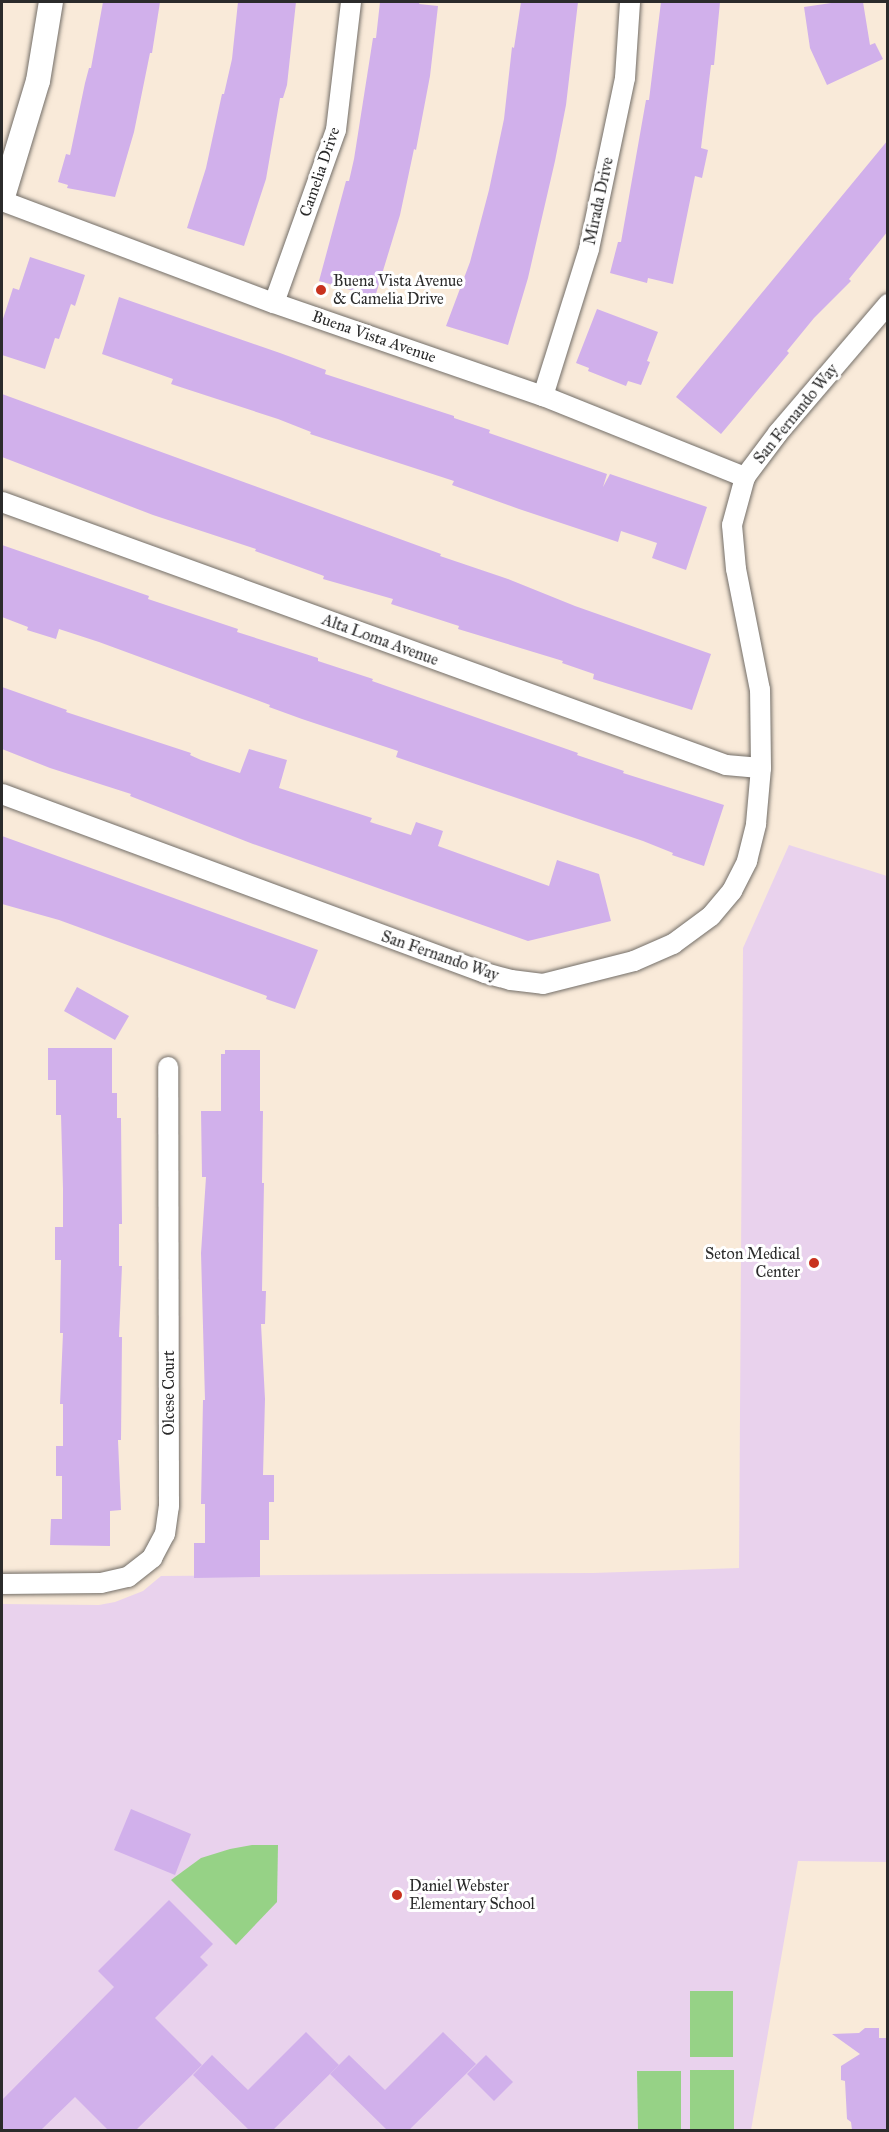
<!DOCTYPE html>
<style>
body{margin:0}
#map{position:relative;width:889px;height:2132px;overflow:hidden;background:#f9ead9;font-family:"IM FELL Great Primer",serif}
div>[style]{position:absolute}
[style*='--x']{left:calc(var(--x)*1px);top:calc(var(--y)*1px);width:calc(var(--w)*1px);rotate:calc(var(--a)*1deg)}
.built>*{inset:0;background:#e9d2ed}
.green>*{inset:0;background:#96d286}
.building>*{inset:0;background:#d1b0eb}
.roads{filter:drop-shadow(0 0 2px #736e68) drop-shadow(0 0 2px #736e68)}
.minor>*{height:20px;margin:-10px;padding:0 10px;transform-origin:10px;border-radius:10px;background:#fff}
.tertiary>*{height:24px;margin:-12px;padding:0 12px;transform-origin:12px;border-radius:12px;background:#fff}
.dots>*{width:16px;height:16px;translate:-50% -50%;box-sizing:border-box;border:3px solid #fff;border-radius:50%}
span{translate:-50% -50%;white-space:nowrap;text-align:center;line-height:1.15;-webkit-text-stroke:6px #fff;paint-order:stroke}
.street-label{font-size:16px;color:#2b2b2b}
.poi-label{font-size:16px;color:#2b2b2b}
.left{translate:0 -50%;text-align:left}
.right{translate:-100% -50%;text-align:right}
.frame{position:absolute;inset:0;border:3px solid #2b2b2b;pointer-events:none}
</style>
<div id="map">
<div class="built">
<i style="clip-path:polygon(789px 845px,887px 876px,887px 1862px,798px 1861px,751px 2130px,2px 2130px,2px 1604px,99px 1605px,115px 1602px,143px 1591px,161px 1576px,593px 1573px,739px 1568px,743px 948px)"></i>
</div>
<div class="green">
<i style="clip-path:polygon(252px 1845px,278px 1845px,277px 1902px,236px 1945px,171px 1880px,201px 1858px,230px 1849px)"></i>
<i style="clip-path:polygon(690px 1991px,733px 1991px,733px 2057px,690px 2057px)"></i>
<i style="clip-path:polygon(690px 2070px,734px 2070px,734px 2130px,690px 2130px)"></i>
<i style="clip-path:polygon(637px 2071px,681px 2071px,681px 2130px,638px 2130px)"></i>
</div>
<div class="building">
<i style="clip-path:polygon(103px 2px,160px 2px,152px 53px,150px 53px,134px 132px,115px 197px,67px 188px,68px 185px,58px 182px,66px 154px,70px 155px,85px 83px,89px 68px,91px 68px)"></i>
<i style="clip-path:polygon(238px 2px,296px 2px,287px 85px,283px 98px,280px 98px,266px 179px,244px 246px,187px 228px,206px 168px,222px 94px,224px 94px,232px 59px)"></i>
<i style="clip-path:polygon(380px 2px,420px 2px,419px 4px,438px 6px,430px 76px,416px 150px,414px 149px,400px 215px,375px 297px,319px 281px,346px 181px,349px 181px,354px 159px,373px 38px,376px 38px)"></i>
<i style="clip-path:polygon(521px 2px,578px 2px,566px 105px,555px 161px,528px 278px,508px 345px,446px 326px,470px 262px,489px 190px,504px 119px,512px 47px,514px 48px)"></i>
<i style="clip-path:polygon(661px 2px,720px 2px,714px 65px,711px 65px,701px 148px,708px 150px,702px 178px,695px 176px,673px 284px,648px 278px,647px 283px,610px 273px,618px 242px,621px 242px,646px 100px,649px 100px)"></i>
<i style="clip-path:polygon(838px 2px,863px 2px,870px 45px,875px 43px,883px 59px,827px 85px,810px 48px,804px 7px)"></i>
<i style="clip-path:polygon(888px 140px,888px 231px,849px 279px,851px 281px,814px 318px,787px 351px,789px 353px,721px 434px,676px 397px)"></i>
<i style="clip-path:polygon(30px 257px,85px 275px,75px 306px,71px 304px,59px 339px,55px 338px,45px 369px,2px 355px,2px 322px,13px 288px,19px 290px)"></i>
<i style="clip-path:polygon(119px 297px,280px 353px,326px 370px,325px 374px,454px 416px,454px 418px,490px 430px,489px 433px,607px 474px,603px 487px,610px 474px,707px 507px,686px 570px,652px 558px,657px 543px,621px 531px,618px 542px,519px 509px,452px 485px,454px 481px,310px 434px,311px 432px,278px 419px,171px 384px,173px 379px,102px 354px)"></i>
<i style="clip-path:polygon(597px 309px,658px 332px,647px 361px,650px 362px,641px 385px,628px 381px,626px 386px,588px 371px,589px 368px,576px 363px)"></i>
<i style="clip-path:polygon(2px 394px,441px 554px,440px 556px,508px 579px,575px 606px,711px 654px,692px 710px,593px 679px,594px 674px,562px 663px,563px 661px,458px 629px,459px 626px,391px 604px,393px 599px,323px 579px,324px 576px,255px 551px,256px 549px,153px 515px,2px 457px)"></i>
<i style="clip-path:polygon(2px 545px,149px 596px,148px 599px,238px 629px,237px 632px,318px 658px,318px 661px,373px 679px,372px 681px,578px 753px,577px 755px,624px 771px,623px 773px,724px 805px,704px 866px,672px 855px,673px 853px,643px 841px,396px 757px,398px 751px,302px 719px,269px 707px,270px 705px,99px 642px,59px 629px,56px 639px,27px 630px,28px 627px,2px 617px)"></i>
<i style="clip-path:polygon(2px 687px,67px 710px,66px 712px,191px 753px,190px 755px,201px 760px,240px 773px,249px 749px,287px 760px,279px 788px,372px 818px,370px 822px,411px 835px,416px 822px,443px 831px,438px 846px,549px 886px,557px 860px,599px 874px,611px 921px,528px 941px,253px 844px,130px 796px,131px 794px,50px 768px,2px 749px)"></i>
<i style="clip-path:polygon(2px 836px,318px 950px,295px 1009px,266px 999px,267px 996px,59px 920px,2px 904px)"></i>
<i style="clip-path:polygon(77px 987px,129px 1016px,115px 1040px,64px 1011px)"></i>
<i style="clip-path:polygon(48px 1048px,112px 1048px,112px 1093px,117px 1093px,117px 1118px,121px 1118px,122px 1224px,119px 1224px,119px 1266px,122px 1266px,119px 1337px,122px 1337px,121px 1440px,118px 1440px,121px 1510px,110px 1511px,110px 1546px,50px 1545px,51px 1519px,62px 1519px,62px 1476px,56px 1476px,56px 1446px,63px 1446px,63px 1404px,60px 1404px,63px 1333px,60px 1333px,61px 1260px,55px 1260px,55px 1227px,63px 1227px,63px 1189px,61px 1115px,56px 1115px,56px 1080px,48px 1080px)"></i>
<i style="clip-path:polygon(225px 1050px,260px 1050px,260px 1111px,263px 1111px,262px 1183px,264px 1183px,262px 1291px,266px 1291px,265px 1324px,261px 1324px,265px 1399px,263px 1475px,274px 1475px,274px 1502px,269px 1502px,269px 1540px,260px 1540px,260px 1577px,194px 1578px,194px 1543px,205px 1543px,205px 1504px,201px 1504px,203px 1400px,205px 1400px,201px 1253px,206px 1177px,202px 1177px,201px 1111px,221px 1111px,221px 1054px,225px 1054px)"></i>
<i style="clip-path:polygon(131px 1809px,191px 1834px,175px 1875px,114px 1850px)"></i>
<i style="clip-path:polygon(169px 1900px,213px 1944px,200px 1957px,208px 1965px,155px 2018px,202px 2065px,136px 2130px,108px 2130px,75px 2097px,41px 2130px,2px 2130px,2px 2100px,114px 1987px,98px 1971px)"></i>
<i style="clip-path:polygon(865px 2028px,879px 2028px,879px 2038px,888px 2038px,888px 2130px,852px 2130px,851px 2122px,847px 2119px,845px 2081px,841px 2080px,841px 2066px,860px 2054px,832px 2034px,859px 2033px)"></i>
<i style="clip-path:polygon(306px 2032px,339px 2065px,273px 2130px,249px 2130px,193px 2075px,212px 2055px,248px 2090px)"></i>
<i style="clip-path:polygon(443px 2032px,476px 2064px,409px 2130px,387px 2130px,330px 2074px,349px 2055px,385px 2090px)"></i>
<i style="clip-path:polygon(486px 2055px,513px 2082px,494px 2101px,467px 2074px)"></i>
</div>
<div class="roads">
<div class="minor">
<i style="--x:2;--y:201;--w:290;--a:20.6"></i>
<i style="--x:274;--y:303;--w:285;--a:19.1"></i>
<i style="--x:543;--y:396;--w:218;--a:21.9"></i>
<i style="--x:274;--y:303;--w:184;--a:-70.3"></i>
<i style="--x:336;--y:130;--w:129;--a:-83.3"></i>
<i style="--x:543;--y:396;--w:154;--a:-72.6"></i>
<i style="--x:589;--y:249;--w:175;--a:-78.1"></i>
<i style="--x:625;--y:78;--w:76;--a:-86.2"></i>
<i style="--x:2;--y:502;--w:770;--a:19.96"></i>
<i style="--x:726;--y:765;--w:35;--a:5"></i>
<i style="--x:2;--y:794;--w:515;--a:20.33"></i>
<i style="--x:485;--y:973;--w:27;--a:15"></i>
<i style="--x:511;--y:980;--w:32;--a:7"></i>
<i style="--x:543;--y:984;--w:94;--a:-14.2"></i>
<i style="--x:634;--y:961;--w:43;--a:-23.6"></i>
<i style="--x:673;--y:944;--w:47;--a:-36.4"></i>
<i style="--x:711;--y:916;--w:33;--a:-50"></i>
<i style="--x:732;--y:891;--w:34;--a:-63"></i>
<i style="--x:747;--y:861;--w:38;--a:-76"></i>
<i style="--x:756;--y:824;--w:56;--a:-84.9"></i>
<i style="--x:761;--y:768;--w:78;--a:-90.7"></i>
<i style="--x:760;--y:690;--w:123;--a:-101.2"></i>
<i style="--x:736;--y:569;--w:44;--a:-95.2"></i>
<i style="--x:732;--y:525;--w:50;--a:-74.8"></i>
<i style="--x:745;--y:477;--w:55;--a:-53.1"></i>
<i style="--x:778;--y:433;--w:170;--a:-49.5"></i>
<i style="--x:2;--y:1584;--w:99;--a:-0.6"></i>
<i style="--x:101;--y:1583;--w:28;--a:-13"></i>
<i style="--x:128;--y:1577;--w:31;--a:-38"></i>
<i style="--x:152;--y:1558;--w:27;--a:-62"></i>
<i style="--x:165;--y:1534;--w:27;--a:-82"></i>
<i style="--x:169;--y:1507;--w:440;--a:-90.1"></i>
</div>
<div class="tertiary">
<i style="--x:2;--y:200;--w:124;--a:-73.2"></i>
<i style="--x:38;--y:81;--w:80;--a:-80.7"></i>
</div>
</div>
<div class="dots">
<i style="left:321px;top:290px;background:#c8321e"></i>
<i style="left:814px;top:1263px;background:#c8321e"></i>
<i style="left:397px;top:1895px;background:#c8321e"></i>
</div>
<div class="street-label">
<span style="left:320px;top:172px;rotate:-71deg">Camelia Drive</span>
<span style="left:599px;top:201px;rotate:-78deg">Mirada Drive</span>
<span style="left:374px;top:337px;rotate:19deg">Buena Vista Avenue</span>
<span style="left:796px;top:414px;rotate:-51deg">San Fernando Way</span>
<span style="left:380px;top:640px;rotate:20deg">Alta Loma Avenue</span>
<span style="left:440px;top:956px;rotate:19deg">San Fernando Way</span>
<span style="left:169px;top:1393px;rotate:-90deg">Olcese Court</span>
</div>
<div class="poi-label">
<span class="left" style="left:333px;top:290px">Buena Vista Avenue<br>&amp; Camelia Drive</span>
<span class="right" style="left:800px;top:1263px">Seton Medical<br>Center</span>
<span class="left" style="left:409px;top:1895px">Daniel Webster<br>Elementary School</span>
</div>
<div class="frame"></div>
</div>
